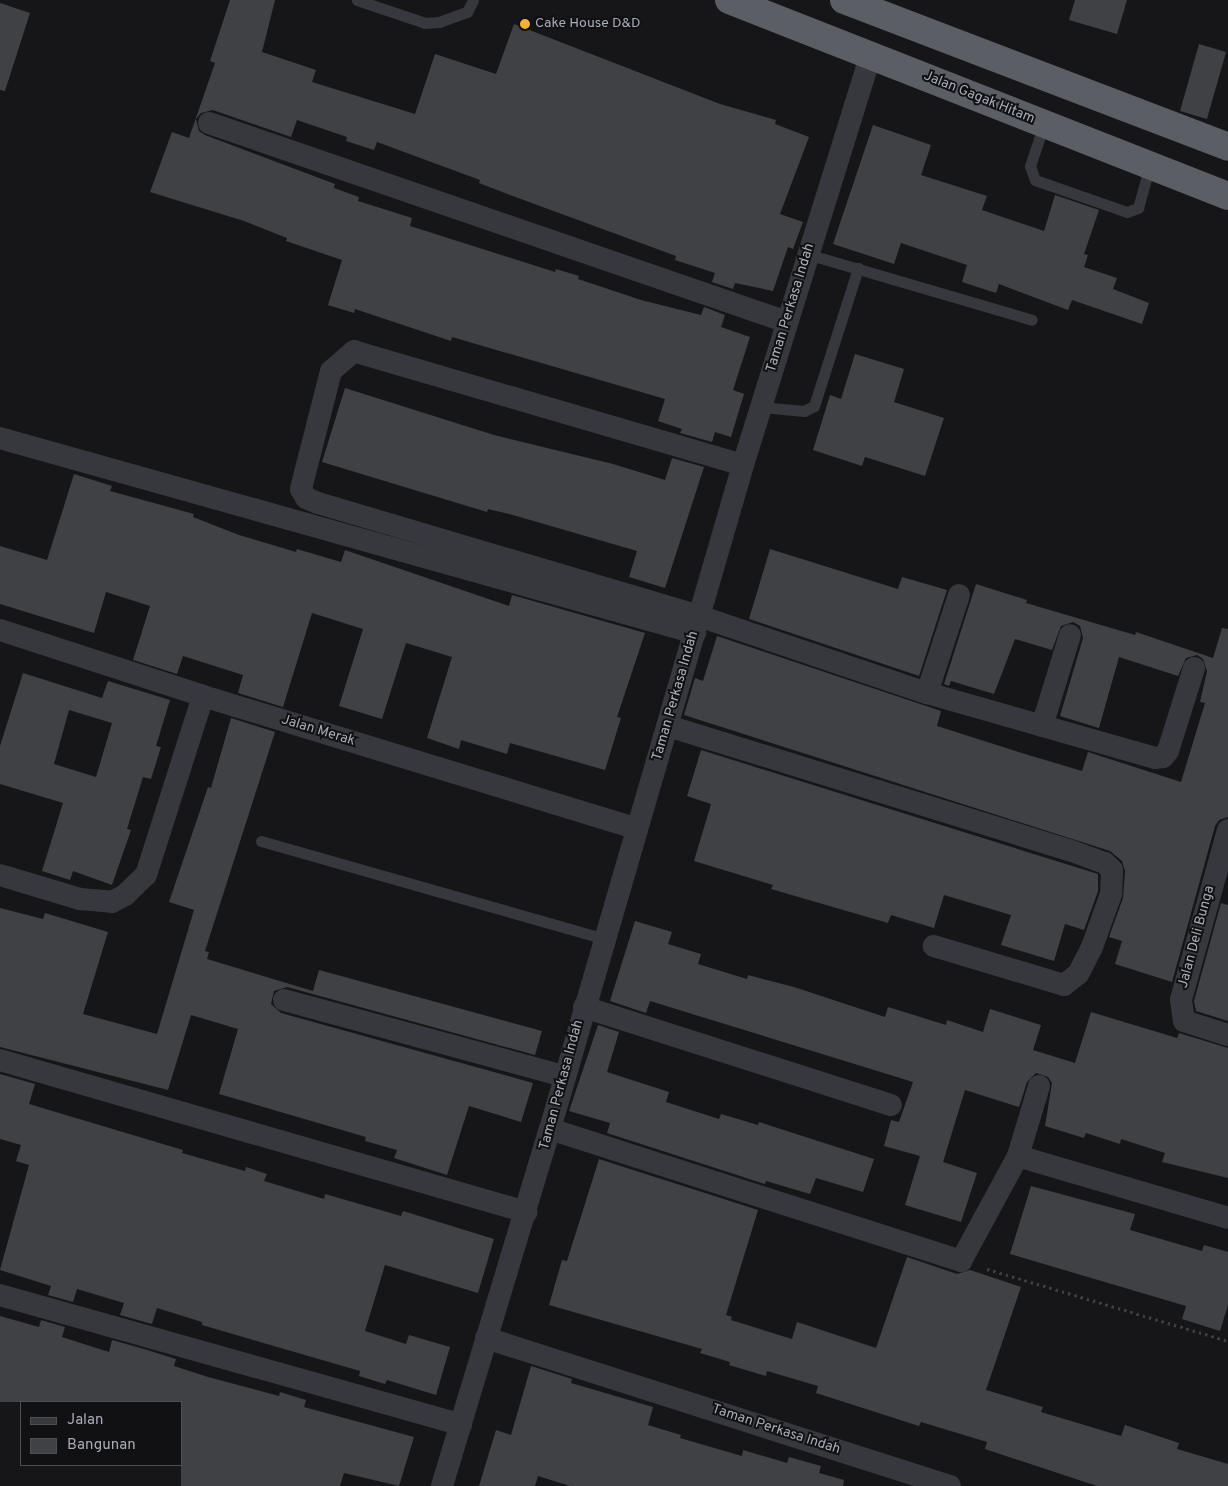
<!DOCTYPE html>
<style>
body{margin:0}
#map{position:relative;width:1228px;height:1486px;overflow:hidden;background:#161618;font-family:Overpass,sans-serif}
div>[style]{position:absolute}
[style*='--x']{left:calc(var(--x)*1px);top:calc(var(--y)*1px);width:calc(var(--w)*1px);rotate:calc(var(--a)*1deg)}
.building>*{inset:0;background:#404145}
.path>*{height:3px;margin-top:-1.5px;transform-origin:0;background:repeating-linear-gradient(90deg,#3d3f44 0 2.5px,transparent 0 6.5px)}
.service>*{height:11px;margin:-5.5px;padding:0 5.5px;transform-origin:5.5px;border-radius:5.5px;background:#37383d}
.minor>*{height:22px;margin:-11px;padding:0 11px;transform-origin:11px;border-radius:11px;background:#37383d}
.trunk>*{height:28px;margin:-14px;padding:0 14px;transform-origin:14px;border-radius:14px;background:#5b5e65}
.dots>*{width:14px;height:14px;translate:-50% -50%;box-sizing:border-box;border:2px solid #111113;border-radius:50%}
span{translate:-50% -50%;white-space:nowrap;text-align:center;line-height:1.15;-webkit-text-stroke:4px #111113;paint-order:stroke}
.poi-label{font-size:14px;color:#a8adb8}
.left{translate:0 -50%;text-align:left}
.street-label{font-size:14px;color:#a8adb8}
.legend{position:absolute;left:20px;top:1401px;width:162px;height:65px;box-sizing:border-box;background:#111113;border:1px solid #4d4f55;margin:0;padding:6px 9px;list-style:none;font-size:15px;color:#a8adb8}
.legend li{display:flex;align-items:center;gap:10px;height:25px}
.legend b{width:25px;border:1px solid #4d4f55}
</style>
<div id="map">
<div class="building">
<i style="clip-path:polygon(230px 0,275px 0,262px 52px,316px 70px,312px 82px,415px 114px,435px 54px,496px 74px,514px 24px,720px 104px,776px 120px,775px 124px,809px 137px,780px 214px,803px 222px,793px 249px,788px 247px,773px 291px,735px 283px,733px 289px,712px 282px,715px 273px,675px 260px,676px 256px,510px 195px,479px 183px,480px 180px,377px 142px,374px 150px,346px 141px,347px 137px,297px 120px,291px 137px,213px 110px,201px 113px,196px 119px,199px 131px,205px 135px,335px 184px,334px 188px,359px 197px,358px 201px,412px 218px,410px 226px,555px 272px,556px 269px,579px 276px,578px 279px,641px 300px,701px 315px,704px 307px,725px 315px,721px 327px,750px 337px,733px 390px,744px 394px,731px 437px,715px 432px,712px 442px,680px 433px,682px 429px,658px 421px,665px 399px,452px 337px,451px 341px,355px 309px,354px 313px,328px 305px,342px 260px,286px 241px,287px 238px,244px 221px,150px 192px,172px 132px,189px 138px,215px 63px,210px 61px)"></i>
<i style="clip-path:polygon(1075px 0,1127px 0,1117px 34px,1069px 20px)"></i>
<i style="clip-path:polygon(0 3px,30px 13px,5px 91px,0 90px)"></i>
<i style="clip-path:polygon(1199px 44px,1226px 52px,1207px 119px,1180px 111px)"></i>
<i style="clip-path:polygon(873px 125px,931px 145px,921px 175px,987px 196px,982px 210px,1044px 231px,1055px 195px,1099px 210px,1084px 254px,1088px 255px,1084px 267px,1117px 278px,1113px 289px,1149px 303px,1142px 324px,1072px 300px,1068px 310px,999px 284px,996px 293px,962px 282px,967px 265px,901px 243px,894px 264px,833px 244px)"></i>
<i style="clip-path:polygon(855px 354px,904px 369px,894px 402px,944px 418px,925px 476px,865px 457px,862px 466px,813px 450px,830px 395px,841px 399px)"></i>
<i style="clip-path:polygon(345px 388px,494px 435px,613px 464px,665px 480px,672px 458px,704px 467px,665px 588px,629px 577px,637px 551px,513px 515px,488px 509px,487px 512px,322px 462px)"></i>
<i style="clip-path:polygon(74px 474px,112px 486px,110px 491px,194px 514px,193px 517px,239px 535px,296px 552px,297px 549px,341px 562px,345px 550px,509px 606px,512px 595px,645px 633px,617px 717px,621px 718px,605px 770px,510px 743px,507px 754px,461px 740px,459px 749px,427px 738px,452px 657px,406px 643px,382px 719px,339px 706px,363px 629px,312px 613px,283px 707px,238px 693px,243px 675px,183px 656px,177px 674px,133px 660px,150px 606px,106px 592px,94px 633px,0 604px,0 546px,47px 560px)"></i>
<i style="clip-path:polygon(770px 549px,898px 589px,902px 577px,947px 590px,919px 676px,749px 619px)"></i>
<i style="clip-path:polygon(976px 584px,1027px 600px,1026px 603px,1135px 635px,1136px 632px,1213px 658px,1222px 628px,1228px 629px,1228px 817px,1219px 820px,1215px 826px,1172px 982px,1115px 964px,1122px 941px,1109px 937px,1123px 898px,1125px 871px,1122px 861px,1110px 851px,684px 715px,695px 678px,703px 681px,717px 636px,941px 711px,937px 726px,1025px 754px,1082px 771px,1088px 752px,1181px 782px,1205px 703px,1200px 702px,1207px 671px,1203px 659px,1197px 655px,1186px 658px,1178px 676px,1119px 657px,1099px 728px,1060px 716px,1083px 638px,1080px 626px,1073px 622px,1061px 626px,1052px 650px,1015px 639px,994px 694px,951px 681px,949px 686px,944px 684px)"></i>
<i style="clip-path:polygon(evenodd,23px 673px,102px 698px,108px 681px,170px 700px,156px 746px,161px 747px,151px 779px,143px 777px,127px 829px,131px 830px,112px 885px,73px 871px,70px 880px,42px 871px,63px 803px,0 784px,0 746px,23px 673px,69px 710px,112px 723px,96px 777px,54px 764px,69px 710px)"></i>
<i style="clip-path:polygon(231px 718px,275px 732px,205px 951px,209px 952px,207px 959px,313px 991px,319px 970px,542px 1031px,535px 1055px,287px 987px,274px 991px,271px 1004px,281px 1013px,533px 1083px,521px 1122px,469px 1106px,447px 1175px,394px 1158px,397px 1150px,365px 1141px,366px 1137px,219px 1094px,238px 1029px,191px 1015px,168px 1090px,0 1047px,0 908px,43px 919px,45px 913px,108px 932px,83px 1014px,157px 1034px,194px 910px,169px 902px,208px 787px,211px 788px)"></i>
<i style="clip-path:polygon(701px 750px,1098px 874px,1098px 891px,1084px 930px,1065px 924px,1054px 961px,1001px 945px,1011px 915px,944px 895px,934px 928px,891px 915px,888px 923px,771px 889px,773px 885px,694px 861px,711px 804px,687px 796px)"></i>
<i style="clip-path:polygon(1221px 903px,1228px 905px,1228px 1021px,1196px 1011px,1194px 1001px)"></i>
<i style="clip-path:polygon(635px 921px,672px 932px,668px 944px,701px 954px,698px 964px,747px 979px,748px 975px,794px 987px,885px 1017px,888px 1007px,946px 1025px,947px 1020px,983px 1032px,990px 1009px,1041px 1025px,1033px 1050px,1075px 1063px,1091px 1012px,1177px 1038px,1179px 1033px,1228px 1048px,1228px 1178px,1162px 1162px,1165px 1153px,1121px 1139px,1120px 1144px,1086px 1133px,1084px 1138px,1045px 1126px,1052px 1083px,1048px 1077px,1036px 1073px,1027px 1082px,1019px 1107px,965px 1090px,943px 1162px,977px 1173px,961px 1222px,905px 1205px,920px 1156px,884px 1146px,891px 1120px,899px 1122px,913px 1082px,650px 1001px,646px 1013px,610px 1001px)"></i>
<i style="clip-path:polygon(598px 1025px,619px 1032px,607px 1072px,669px 1092px,666px 1102px,719px 1119px,721px 1114px,758px 1125px,759px 1122px,874px 1159px,863px 1192px,816px 1178px,810px 1194px,766px 1181px,765px 1184px,607px 1133px,610px 1123px,569px 1111px)"></i>
<i style="clip-path:polygon(0 1074px,35px 1084px,29px 1104px,183px 1150px,182px 1153px,245px 1171px,246px 1167px,267px 1174px,264px 1181px,324px 1199px,325px 1194px,401px 1216px,403px 1211px,494px 1239px,478px 1293px,385px 1265px,365px 1331px,406px 1344px,409px 1335px,450px 1347px,436px 1395px,387px 1380px,385px 1384px,359px 1376px,360px 1371px,202px 1325px,202px 1322px,157px 1308px,152px 1324px,120px 1315px,124px 1303px,77px 1289px,73px 1302px,48px 1295px,51px 1286px,0 1270px,29px 1165px,16px 1161px,21px 1145px,0 1139px)"></i>
<i style="clip-path:polygon(599px 1159px,758px 1210px,726px 1315px,732px 1317px,731px 1320px,792px 1339px,797px 1322px,876px 1348px,907px 1257px,957px 1274px,970px 1270px,1021px 1287px,986px 1390px,1043px 1407px,1041px 1412px,1121px 1436px,1125px 1425px,1179px 1443px,1177px 1449px,1228px 1464px,1228px 1486px,1097px 1486px,985px 1449px,987px 1442px,921px 1422px,919px 1426px,816px 1393px,818px 1386px,767px 1371px,766px 1376px,729px 1365px,730px 1362px,700px 1353px,702px 1349px,549px 1305px,562px 1260px,567px 1261px)"></i>
<i style="clip-path:polygon(1031px 1186px,1135px 1214px,1130px 1230px,1202px 1251px,1204px 1245px,1228px 1252px,1228px 1305px,1220px 1331px,1182px 1319px,1186px 1306px,1010px 1254px)"></i>
<i style="clip-path:polygon(0 1316px,39px 1327px,41px 1320px,65px 1327px,62px 1337px,109px 1352px,112px 1340px,144px 1349px,176px 1359px,174px 1366px,208px 1377px,279px 1396px,280px 1392px,306px 1400px,304px 1407px,414px 1437px,399px 1486px,344px 1473px,340px 1486px,181px 1486px,181px 1402px,0 1402px)"></i>
<i style="clip-path:polygon(531px 1366px,572px 1379px,571px 1383px,653px 1407px,648px 1425px,681px 1435px,680px 1438px,742px 1456px,743px 1450px,787px 1463px,789px 1457px,821px 1466px,819px 1473px,844px 1480px,843px 1486px,570px 1486px,538px 1476px,535px 1486px,479px 1486px,496px 1430px,511px 1435px)"></i>
</div>
<div class="path">
<i style="--x:987;--y:1269;--w:252;--a:16.6"></i>
</div>
<div class="service">
<i style="--x:357;--y:0;--w:72;--a:18.7"></i>
<i style="--x:425;--y:23;--w:14;--a:-4"></i>
<i style="--x:439;--y:22;--w:30;--a:-20"></i>
<i style="--x:467;--y:12;--w:13;--a:-63"></i>
<i style="--x:1044;--y:124;--w:44;--a:108.4"></i>
<i style="--x:1030;--y:166;--w:15;--a:70"></i>
<i style="--x:1035;--y:180;--w:97;--a:19.2"></i>
<i style="--x:1127;--y:212;--w:12;--a:-20"></i>
<i style="--x:1138;--y:208;--w:45;--a:-74.4"></i>
<i style="--x:807;--y:254;--w:234;--a:16.3"></i>
<i style="--x:761;--y:407;--w:43;--a:5.3"></i>
<i style="--x:804;--y:411;--w:11;--a:-27"></i>
<i style="--x:814;--y:406;--w:145;--a:-72.3"></i>
<i style="--x:261;--y:841;--w:357;--a:15.9"></i>
</div>
<div class="minor">
<i style="--x:209;--y:123;--w:611;--a:19"></i>
<i style="--x:0;--y:438;--w:722;--a:15.67"></i>
<i style="--x:743;--y:465;--w:405;--a:-163.7"></i>
<i style="--x:354;--y:351;--w:30;--a:139"></i>
<i style="--x:331;--y:371;--w:122;--a:104.3"></i>
<i style="--x:301;--y:489;--w:10;--a:61"></i>
<i style="--x:306;--y:498;--w:13;--a:23"></i>
<i style="--x:318;--y:503;--w:397;--a:16.5"></i>
<i style="--x:699;--y:616;--w:241;--a:18.7"></i>
<i style="--x:927;--y:693;--w:237;--a:15.9"></i>
<i style="--x:1155;--y:758;--w:8;--a:-7"></i>
<i style="--x:1163;--y:757;--w:8;--a:-50"></i>
<i style="--x:1168;--y:751;--w:87;--a:-72.6"></i>
<i style="--x:0;--y:630;--w:213;--a:18"></i>
<i style="--x:203;--y:696;--w:454;--a:17"></i>
<i style="--x:927;--y:693;--w:103;--a:-71.9"></i>
<i style="--x:668;--y:726;--w:420;--a:17.2"></i>
<i style="--x:1069;--y:850;--w:38;--a:20"></i>
<i style="--x:1105;--y:863;--w:10;--a:45"></i>
<i style="--x:1112;--y:870;--w:24;--a:92"></i>
<i style="--x:1111;--y:894;--w:56;--a:109.7"></i>
<i style="--x:1092;--y:947;--w:30;--a:117"></i>
<i style="--x:1078;--y:974;--w:18;--a:142"></i>
<i style="--x:1064;--y:985;--w:136;--a:-163.3"></i>
<i style="--x:1042;--y:726;--w:95;--a:-72.9"></i>
<i style="--x:1228;--y:830;--w:176;--a:105.5"></i>
<i style="--x:1181;--y:1000;--w:21;--a:82"></i>
<i style="--x:1184;--y:1021;--w:46;--a:17.7"></i>
<i style="--x:0;--y:875;--w:84;--a:16.7"></i>
<i style="--x:80;--y:899;--w:32;--a:5"></i>
<i style="--x:112;--y:902;--w:15;--a:-28"></i>
<i style="--x:125;--y:895;--w:29;--a:-44"></i>
<i style="--x:146;--y:875;--w:188;--a:-72.3"></i>
<i style="--x:284;--y:1000;--w:289;--a:15.2"></i>
<i style="--x:584;--y:1007;--w:322;--a:17.7"></i>
<i style="--x:0;--y:1060;--w:548;--a:16.12"></i>
<i style="--x:550;--y:1129;--w:432;--a:17.8"></i>
<i style="--x:961;--y:1261;--w:119;--a:-61.5"></i>
<i style="--x:1018;--y:1156;--w:219;--a:16.4"></i>
<i style="--x:1018;--y:1156;--w:73;--a:-73.3"></i>
<i style="--x:0;--y:1295;--w:479;--a:15.7"></i>
<i style="--x:486;--y:1338;--w:487;--a:17.7"></i>
<i style="--x:442;--y:1486;--w:373;--a:-73.2"></i>
<i style="--x:550;--y:1129;--w:691;--a:-73.79"></i>
<i style="--x:743;--y:465;--w:430;--a:-72.7"></i>
</div>
<div class="trunk">
<i style="--x:729;--y:0;--w:536;--a:21.44"></i>
<i style="--x:844;--y:0;--w:411;--a:20.9"></i>
</div>
<div class="dots">
<i style="left:525px;top:24px;background:#f2b134"></i>
</div>
<div class="poi-label">
<span class="left" style="left:535px;top:24px">Cake House D&amp;D</span>
</div>
<div class="street-label">
<span style="left:979px;top:98px;rotate:22deg">Jalan Gagak Hitam</span>
<span style="left:791px;top:308px;rotate:-73deg">Taman Perkasa Indah</span>
<span style="left:676px;top:696px;rotate:-74deg">Taman Perkasa Indah</span>
<span style="left:318px;top:731px;rotate:17deg">Jalan Merak</span>
<span style="left:1197px;top:937px;rotate:-75deg">Jalan Deli Bunga</span>
<span style="left:562px;top:1085px;rotate:-75deg">Taman Perkasa Indah</span>
<span style="left:776px;top:1430px;rotate:18deg">Taman Perkasa Indah</span>
</div>
<ul class="legend">
<li><b style="height:6px;background:#37383d"></b>Jalan</li>
<li><b style="height:14px;background:#404145"></b>Bangunan</li>
</ul>
</div>
